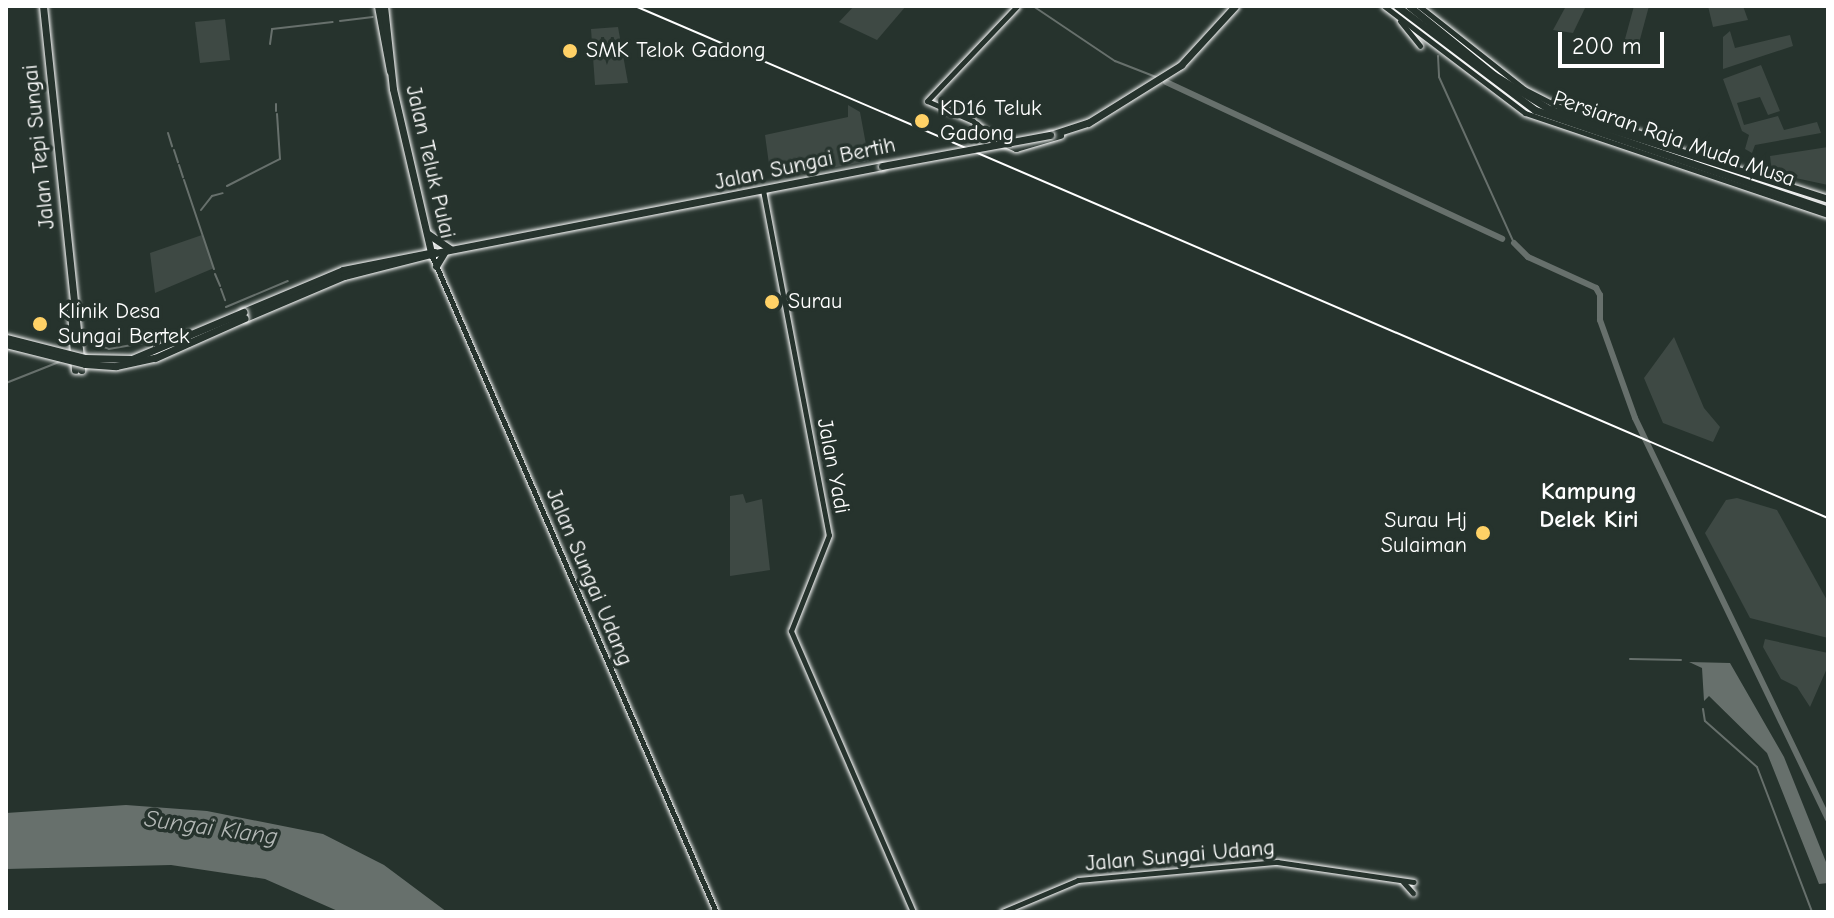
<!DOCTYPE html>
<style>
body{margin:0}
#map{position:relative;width:1834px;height:918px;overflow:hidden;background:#26332d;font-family:"Comic Neue",sans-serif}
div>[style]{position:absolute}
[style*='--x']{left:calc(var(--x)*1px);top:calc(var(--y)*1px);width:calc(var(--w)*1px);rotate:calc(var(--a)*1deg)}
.green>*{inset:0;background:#3e4944}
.water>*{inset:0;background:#67706c}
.stream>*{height:2px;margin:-1px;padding:0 1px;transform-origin:1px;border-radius:1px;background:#67706c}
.river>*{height:6px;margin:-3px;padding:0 3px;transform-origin:3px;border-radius:3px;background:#67706c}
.roads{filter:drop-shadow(0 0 2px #fff) drop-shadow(0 0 2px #fff)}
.minor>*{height:5px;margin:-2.5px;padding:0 2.5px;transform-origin:2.5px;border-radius:2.5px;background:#26332d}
.major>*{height:7px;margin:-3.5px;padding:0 3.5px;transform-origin:3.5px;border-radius:3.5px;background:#26332d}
.rail>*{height:2px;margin:-1px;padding:0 1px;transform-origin:1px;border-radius:1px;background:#fff}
.bridges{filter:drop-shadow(0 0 2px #fff) drop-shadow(0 0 2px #fff)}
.major-bridge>*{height:7px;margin:-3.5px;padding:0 3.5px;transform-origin:3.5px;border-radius:3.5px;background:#26332d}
.dots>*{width:22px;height:22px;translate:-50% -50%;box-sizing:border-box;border:4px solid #26332d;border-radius:50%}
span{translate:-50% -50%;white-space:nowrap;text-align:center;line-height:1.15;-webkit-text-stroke:7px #26332d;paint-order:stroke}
.poi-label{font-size:22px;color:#fff}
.left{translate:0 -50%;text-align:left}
.right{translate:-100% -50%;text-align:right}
.street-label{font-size:22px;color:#fff}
.neighbourhood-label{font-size:24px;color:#fff;font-weight:700}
.water-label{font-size:24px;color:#b3b8b6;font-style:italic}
.frame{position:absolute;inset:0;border:8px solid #fff;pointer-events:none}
.scale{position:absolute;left:1558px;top:32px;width:106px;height:36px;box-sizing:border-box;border:4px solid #fff;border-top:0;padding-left:10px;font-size:24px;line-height:28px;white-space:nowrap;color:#fff;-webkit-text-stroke:6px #26332d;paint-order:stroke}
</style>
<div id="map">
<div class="green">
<i style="clip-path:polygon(854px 6px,906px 6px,877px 40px,839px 22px)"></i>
<i style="clip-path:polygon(1566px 6px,1586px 6px,1573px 33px,1553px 30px)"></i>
<i style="clip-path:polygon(1634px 6px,1649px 6px,1639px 43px,1625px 39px)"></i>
<i style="clip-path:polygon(1708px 6px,1743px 6px,1748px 20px,1713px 27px)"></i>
<i style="clip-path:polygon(225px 19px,230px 60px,200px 63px,195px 22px)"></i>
<i style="clip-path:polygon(618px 27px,628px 83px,595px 85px,591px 29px)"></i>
<i style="clip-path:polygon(1730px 31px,1735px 48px,1790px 35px,1793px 46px,1723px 69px,1723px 37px)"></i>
<i style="clip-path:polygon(1761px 65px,1780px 111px,1768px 115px,1760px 97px,1737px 103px,1744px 125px,1778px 116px,1784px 130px,1817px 122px,1821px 133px,1755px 145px,1752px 153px,1745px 149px,1749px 135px,1742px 131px,1723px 79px)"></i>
<i style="clip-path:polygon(848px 105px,860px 112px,869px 161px,771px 179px,765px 135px,848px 117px)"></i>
<i style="clip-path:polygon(1828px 147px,1828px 185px,1772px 173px,1770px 156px)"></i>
<i style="clip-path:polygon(202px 235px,214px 268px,155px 293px,150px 253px)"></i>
<i style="clip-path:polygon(1674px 337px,1704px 408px,1720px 427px,1713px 442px,1663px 423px,1644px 378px)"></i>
<i style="clip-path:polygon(743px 494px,746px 503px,762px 499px,770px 570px,730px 576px,730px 496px)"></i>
<i style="clip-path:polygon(1737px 498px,1777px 510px,1828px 602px,1828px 638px,1750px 618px,1705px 533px,1726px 500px)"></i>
<i style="clip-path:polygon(1765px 639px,1828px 653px,1828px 666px,1810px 707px,1797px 687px,1781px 679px,1763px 647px)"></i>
</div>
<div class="water">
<i style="clip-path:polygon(1689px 662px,1730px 663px,1784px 757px,1828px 867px,1828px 883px,1819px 884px,1767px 753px,1709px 696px,1704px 701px,1702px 668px)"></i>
<i style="clip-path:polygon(126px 805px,207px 811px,323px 834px,384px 865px,447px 912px,340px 912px,265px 879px,171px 865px,6px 869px,6px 813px)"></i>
</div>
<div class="stream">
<i style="--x:1033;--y:6;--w:99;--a:33.9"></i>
<i style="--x:1115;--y:61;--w:44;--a:21.3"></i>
<i style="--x:340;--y:21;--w:33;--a:-7"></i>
<i style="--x:270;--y:44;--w:15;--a:-82"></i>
<i style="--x:272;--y:29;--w:61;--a:-6.5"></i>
<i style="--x:1438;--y:56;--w:21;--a:87"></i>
<i style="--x:1439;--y:77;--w:182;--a:65.7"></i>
<i style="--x:276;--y:104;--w:7;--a:90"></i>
<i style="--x:168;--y:133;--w:14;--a:73"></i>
<i style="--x:174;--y:150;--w:13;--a:72"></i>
<i style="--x:179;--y:165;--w:13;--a:72"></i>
<i style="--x:184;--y:180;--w:94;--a:71.4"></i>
<i style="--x:227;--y:186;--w:59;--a:-27"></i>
<i style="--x:280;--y:159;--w:45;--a:-93.8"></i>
<i style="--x:201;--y:210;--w:18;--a:-52"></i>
<i style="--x:212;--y:196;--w:11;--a:-15"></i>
<i style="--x:215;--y:274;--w:13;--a:67"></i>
<i style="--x:221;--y:289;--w:12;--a:70"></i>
<i style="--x:226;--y:307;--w:67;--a:-22.8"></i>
<i style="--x:90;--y:342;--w:20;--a:20"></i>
<i style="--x:109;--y:349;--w:39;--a:-10"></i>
<i style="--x:6;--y:383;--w:57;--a:-21.6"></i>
<i style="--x:1630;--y:659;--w:51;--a:1.1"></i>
<i style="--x:1703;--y:709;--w:12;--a:81"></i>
<i style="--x:1705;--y:721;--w:69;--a:41.5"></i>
<i style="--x:1757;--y:767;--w:155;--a:69.2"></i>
</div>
<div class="river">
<i style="--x:1166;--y:82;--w:371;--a:25"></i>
<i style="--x:1514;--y:243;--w:20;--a:45"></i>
<i style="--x:1528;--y:257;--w:75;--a:24.5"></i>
<i style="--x:1596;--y:288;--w:8;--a:60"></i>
<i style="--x:1600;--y:295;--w:25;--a:90"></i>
<i style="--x:1600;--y:320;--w:104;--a:70.3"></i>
<i style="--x:1635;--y:418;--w:445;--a:64.3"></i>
</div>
<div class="roads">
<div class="minor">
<i style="--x:1384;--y:6;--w:177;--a:37.2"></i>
<i style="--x:1525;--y:113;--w:320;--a:18.6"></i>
<i style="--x:1419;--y:6;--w:134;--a:38.3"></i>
<i style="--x:1524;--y:89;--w:39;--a:27"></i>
<i style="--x:1559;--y:107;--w:114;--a:17.8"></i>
<i style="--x:1400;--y:21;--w:32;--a:51"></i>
<i style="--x:996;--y:139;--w:29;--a:-142"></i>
<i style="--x:973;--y:121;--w:50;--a:-156.5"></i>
<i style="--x:927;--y:101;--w:131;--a:-46.5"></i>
<i style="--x:763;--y:190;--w:351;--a:79.2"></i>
<i style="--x:829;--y:535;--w:103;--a:111.6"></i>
<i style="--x:791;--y:631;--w:306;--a:66.5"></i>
<i style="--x:432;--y:256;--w:715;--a:66.59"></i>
<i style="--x:1403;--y:882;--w:15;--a:48"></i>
<i style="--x:1002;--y:912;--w:82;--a:-22.8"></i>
<i style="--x:1078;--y:880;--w:200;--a:-5.2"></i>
<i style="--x:1277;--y:862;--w:138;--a:8.3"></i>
</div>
<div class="major">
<i style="--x:43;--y:6;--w:366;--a:84"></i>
<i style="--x:378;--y:6;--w:66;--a:79.5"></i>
<i style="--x:384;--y:6;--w:83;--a:83.8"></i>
<i style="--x:393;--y:89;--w:171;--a:76.9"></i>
<i style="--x:1397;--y:6;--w:173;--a:37"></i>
<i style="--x:1535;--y:110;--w:310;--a:18.8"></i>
<i style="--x:1409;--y:6;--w:109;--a:39.1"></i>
<i style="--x:1494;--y:75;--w:67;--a:31.6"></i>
<i style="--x:1551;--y:110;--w:291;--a:17.8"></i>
<i style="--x:1050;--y:135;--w:40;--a:-18"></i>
<i style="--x:1088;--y:123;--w:110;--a:-31.9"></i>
<i style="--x:1181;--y:65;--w:80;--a:-47.5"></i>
<i style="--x:996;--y:139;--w:22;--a:24"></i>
<i style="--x:1016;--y:148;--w:46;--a:-16.5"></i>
<i style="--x:428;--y:234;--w:27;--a:34"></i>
<i style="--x:436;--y:266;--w:17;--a:-59"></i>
<i style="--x:71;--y:310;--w:60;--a:86.2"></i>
<i style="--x:243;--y:312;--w:108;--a:-22.8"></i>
<i style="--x:343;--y:270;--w:93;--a:-11.2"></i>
<i style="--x:245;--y:318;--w:108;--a:-23"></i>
<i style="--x:344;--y:276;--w:94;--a:-14.2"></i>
<i style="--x:435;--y:253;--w:455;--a:-11"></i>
</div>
</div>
<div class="rail">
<i style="--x:635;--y:6;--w:1298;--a:23.23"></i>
</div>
<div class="bridges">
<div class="major-bridge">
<i style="--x:882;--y:166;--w:171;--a:-10.5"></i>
<i style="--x:6;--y:338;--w:81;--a:14.2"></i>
<i style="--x:85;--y:358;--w:47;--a:1.2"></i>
<i style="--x:132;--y:359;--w:121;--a:-22.9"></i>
<i style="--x:6;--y:344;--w:81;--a:14.2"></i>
<i style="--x:85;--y:364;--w:31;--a:4"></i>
<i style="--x:116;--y:366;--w:40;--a:-12"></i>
<i style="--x:155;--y:358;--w:98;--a:-24"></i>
</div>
</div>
<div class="dots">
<i style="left:570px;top:51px;background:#ffd166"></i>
<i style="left:922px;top:121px;background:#ffd166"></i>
<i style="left:772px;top:302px;background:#ffd166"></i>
<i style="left:40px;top:324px;background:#ffd166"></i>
<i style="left:1483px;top:533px;background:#ffd166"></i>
</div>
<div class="poi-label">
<span class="left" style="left:586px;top:51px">SMK Telok Gadong</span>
<span class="left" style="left:940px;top:121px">KD16 Teluk<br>Gadong</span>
<span class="left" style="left:788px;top:302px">Surau</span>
<span class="left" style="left:58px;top:324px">Klinik Desa<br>Sungai Bertek</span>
<span class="right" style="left:1467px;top:533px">Surau Hj<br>Sulaiman</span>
</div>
<div class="street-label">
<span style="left:1674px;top:139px;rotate:19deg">Persiaran Raja Muda Musa</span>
<span style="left:39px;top:147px;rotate:-96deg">Jalan Tepi Sungai</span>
<span style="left:430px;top:162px;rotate:77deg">Jalan Teluk Pulai</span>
<span style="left:805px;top:164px;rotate:-12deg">Jalan Sungai Bertih</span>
<span style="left:833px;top:466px;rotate:79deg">Jalan Yadi</span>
<span style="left:589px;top:577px;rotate:67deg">Jalan Sungai Udang</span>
<span style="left:1180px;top:856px;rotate:-5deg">Jalan Sungai Udang</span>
</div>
<div class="neighbourhood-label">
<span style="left:1589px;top:506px">Kampung<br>Delek Kiri</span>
</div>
<div class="water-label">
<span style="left:211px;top:828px;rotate:8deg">Sungai Klang</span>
</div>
<div class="frame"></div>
<div class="scale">200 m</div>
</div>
